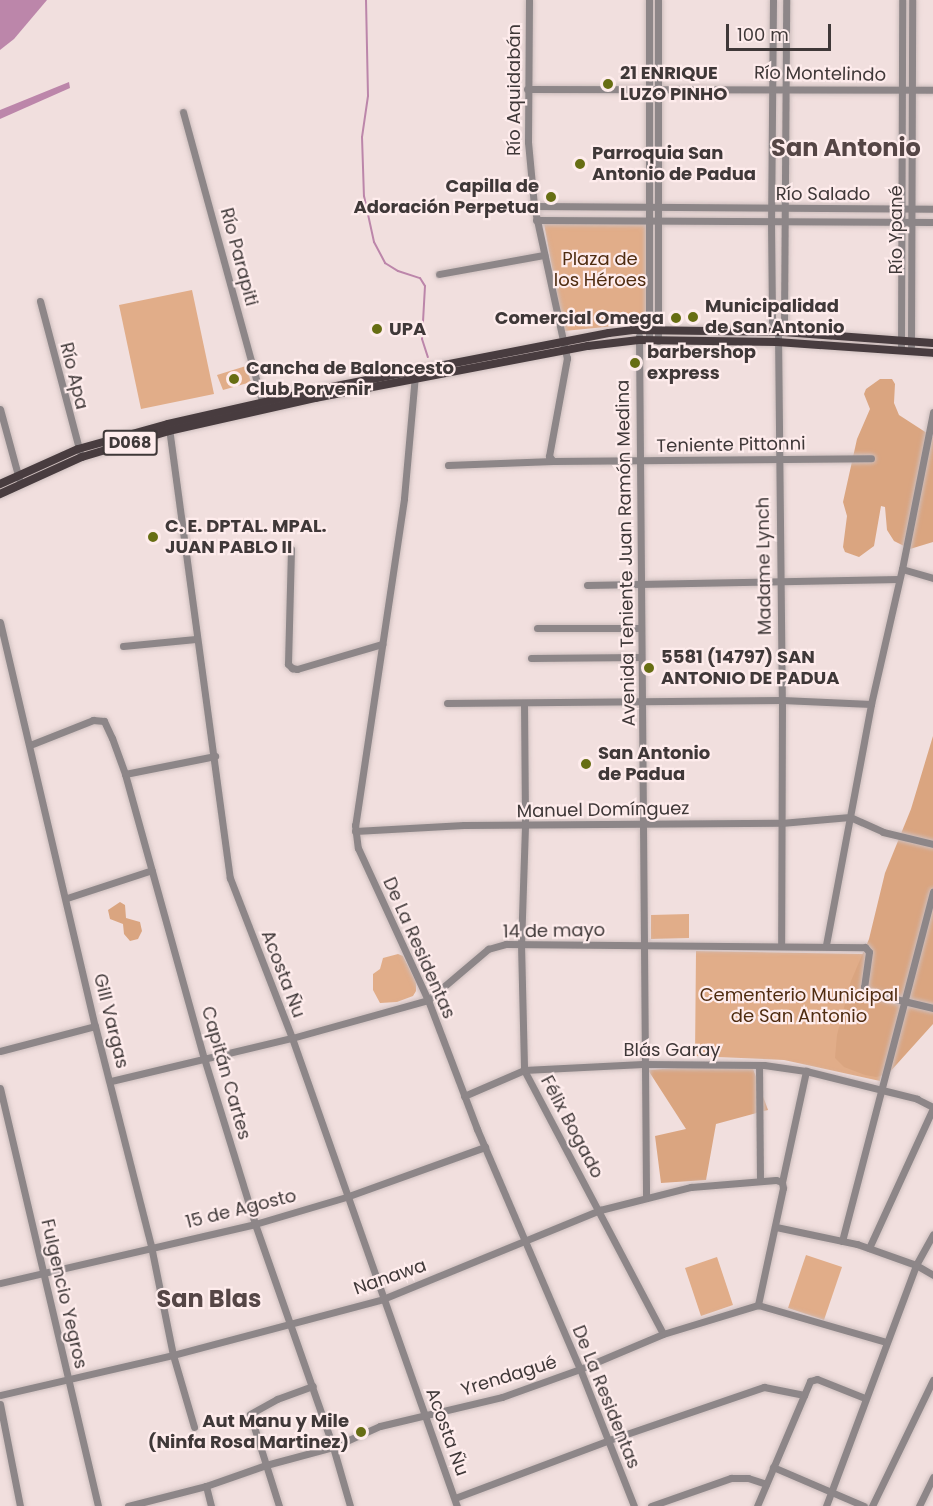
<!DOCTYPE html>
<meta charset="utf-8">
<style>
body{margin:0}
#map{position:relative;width:933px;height:1506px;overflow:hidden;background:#f1dfde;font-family:Poppins,sans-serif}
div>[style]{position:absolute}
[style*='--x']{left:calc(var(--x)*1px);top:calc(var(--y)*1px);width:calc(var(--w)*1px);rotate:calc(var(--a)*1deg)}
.green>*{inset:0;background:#e1ad89}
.forest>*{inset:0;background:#daa580}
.water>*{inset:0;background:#bc86aa}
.stream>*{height:2px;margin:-1px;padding:0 1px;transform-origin:1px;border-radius:1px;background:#bc86aa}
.roads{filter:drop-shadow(0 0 2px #cdbebd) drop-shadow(0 0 2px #cdbebd)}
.minor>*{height:7px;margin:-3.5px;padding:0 3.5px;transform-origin:3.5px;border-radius:3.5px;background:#8d8688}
.major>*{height:8px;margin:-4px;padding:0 4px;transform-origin:4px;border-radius:4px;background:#483c3f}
.dots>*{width:16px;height:16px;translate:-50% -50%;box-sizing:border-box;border:3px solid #feecec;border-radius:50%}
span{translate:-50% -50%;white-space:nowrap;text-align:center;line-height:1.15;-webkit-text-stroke:4.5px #feecec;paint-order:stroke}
.shield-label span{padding:2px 4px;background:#feecec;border:2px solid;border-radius:4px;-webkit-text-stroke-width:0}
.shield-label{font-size:16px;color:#3f3838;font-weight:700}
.poi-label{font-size:18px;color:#3f3838;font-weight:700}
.left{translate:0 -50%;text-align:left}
.right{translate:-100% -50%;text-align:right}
.street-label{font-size:18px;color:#3f3838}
.park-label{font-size:18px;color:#4f2c10}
.district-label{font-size:24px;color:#554646;font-weight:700}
.scale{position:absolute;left:726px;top:24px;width:105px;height:27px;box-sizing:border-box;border:3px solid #3f3838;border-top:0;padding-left:8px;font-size:18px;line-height:21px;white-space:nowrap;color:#3f3838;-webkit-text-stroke:4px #feecec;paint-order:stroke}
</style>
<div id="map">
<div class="green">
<i style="clip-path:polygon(544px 224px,646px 224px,647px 323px,564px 331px)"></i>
<i style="clip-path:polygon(192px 290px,214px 394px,141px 409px,119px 305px)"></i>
<i style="clip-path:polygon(246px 366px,251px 382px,223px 390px,217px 375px)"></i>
<i style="clip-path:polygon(689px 914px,689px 938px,651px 939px,651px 915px)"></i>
<i style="clip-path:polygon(696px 951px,863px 954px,895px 1008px,880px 1081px,784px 1060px,695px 1056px)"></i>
<i style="clip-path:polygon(398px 954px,403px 956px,416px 982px,416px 991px,413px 996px,397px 1002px,380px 1003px,373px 990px,373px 974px,380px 969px,383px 958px)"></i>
<i style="clip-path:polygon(806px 1255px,842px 1267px,824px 1320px,788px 1308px)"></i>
<i style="clip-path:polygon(717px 1257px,733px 1305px,701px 1316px,685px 1268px)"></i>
</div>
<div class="forest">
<i style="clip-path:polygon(880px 379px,892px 379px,895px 384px,894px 403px,899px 415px,933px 437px,933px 542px,910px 549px,894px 541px,887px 530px,885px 507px,881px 506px,874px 546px,859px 557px,845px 552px,843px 547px,847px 516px,843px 502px,857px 439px,870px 409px,864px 394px,866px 389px)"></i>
<i style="clip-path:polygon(933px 736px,933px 1024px,888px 1074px,876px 1077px,865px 1075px,844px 1067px,835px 1058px,837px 1035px,851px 981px,869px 939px,885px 873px,911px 809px)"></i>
<i style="clip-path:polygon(120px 902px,125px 905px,126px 918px,140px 922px,142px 931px,138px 939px,130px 941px,124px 934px,123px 924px,110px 919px,108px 910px)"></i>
<i style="clip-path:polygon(751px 1063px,768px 1110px,716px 1124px,706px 1180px,661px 1183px,655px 1136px,686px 1129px,648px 1070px)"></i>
</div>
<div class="water">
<i style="clip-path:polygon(0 0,47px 0,14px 39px,0 50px)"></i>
<i style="clip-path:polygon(69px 82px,70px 88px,0 119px,0 110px)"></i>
</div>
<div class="stream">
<i style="--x:366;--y:0;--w:96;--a:88.8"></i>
<i style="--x:368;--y:96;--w:41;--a:98.3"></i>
<i style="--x:362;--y:137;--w:59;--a:88.1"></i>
<i style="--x:364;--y:196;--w:47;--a:77.7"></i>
<i style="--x:374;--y:242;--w:24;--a:62"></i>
<i style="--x:385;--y:263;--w:15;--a:32"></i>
<i style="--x:398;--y:271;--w:23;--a:18"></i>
<i style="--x:420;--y:278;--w:9;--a:58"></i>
<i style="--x:425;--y:286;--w:53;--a:93.2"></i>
<i style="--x:422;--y:339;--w:19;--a:72"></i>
</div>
<div class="roads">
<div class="minor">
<i style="--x:529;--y:0;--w:142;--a:90.4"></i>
<i style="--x:528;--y:142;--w:64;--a:84.6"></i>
<i style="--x:534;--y:206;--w:156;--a:77.8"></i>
<i style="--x:567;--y:358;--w:100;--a:100.4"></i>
<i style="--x:549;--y:456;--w:6;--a:51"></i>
<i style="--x:649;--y:0;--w:340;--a:90"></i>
<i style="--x:773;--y:0;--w:221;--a:90.5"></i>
<i style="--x:771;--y:221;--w:100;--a:89.4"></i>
<i style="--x:772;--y:321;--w:13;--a:61"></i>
<i style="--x:778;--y:332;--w:368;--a:89.4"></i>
<i style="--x:782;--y:700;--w:245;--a:90.2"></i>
<i style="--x:527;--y:89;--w:406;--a:0.1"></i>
<i style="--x:183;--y:112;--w:304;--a:74.7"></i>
<i style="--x:534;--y:206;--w:399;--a:0.4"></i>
<i style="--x:536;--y:220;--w:397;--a:0.3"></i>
<i style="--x:439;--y:274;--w:107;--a:-10.3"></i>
<i style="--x:40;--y:301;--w:156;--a:75.2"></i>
<i style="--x:778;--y:332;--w:12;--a:-59"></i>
<i style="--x:784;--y:322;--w:322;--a:-89.6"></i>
<i style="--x:639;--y:336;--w:862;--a:89.53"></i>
<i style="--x:658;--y:341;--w:341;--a:-90"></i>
<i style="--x:911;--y:346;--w:346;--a:-89.8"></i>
<i style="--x:901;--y:350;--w:350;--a:-89.8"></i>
<i style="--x:415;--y:375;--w:124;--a:95.1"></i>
<i style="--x:404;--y:499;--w:330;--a:98.5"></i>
<i style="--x:355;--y:825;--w:23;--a:83"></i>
<i style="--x:358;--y:848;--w:167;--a:65.3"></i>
<i style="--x:428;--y:1000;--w:138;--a:69.2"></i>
<i style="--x:477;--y:1129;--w:261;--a:66.8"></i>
<i style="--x:580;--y:1369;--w:147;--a:68.5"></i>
<i style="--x:0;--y:409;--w:73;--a:74.8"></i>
<i style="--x:169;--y:428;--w:454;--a:82.3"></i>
<i style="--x:230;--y:878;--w:172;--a:68.8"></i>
<i style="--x:292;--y:1038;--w:496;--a:70.6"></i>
<i style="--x:448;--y:465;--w:105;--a:-2.2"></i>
<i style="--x:553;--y:461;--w:318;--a:-0.5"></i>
<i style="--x:291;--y:549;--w:115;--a:91.5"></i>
<i style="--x:288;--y:664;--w:6;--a:45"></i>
<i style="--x:292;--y:668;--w:5;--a:11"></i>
<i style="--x:297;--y:669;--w:89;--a:-16.4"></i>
<i style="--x:902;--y:569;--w:32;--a:16"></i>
<i style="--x:587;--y:585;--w:312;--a:-1.1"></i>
<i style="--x:0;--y:622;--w:415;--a:76.8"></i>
<i style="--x:95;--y:1026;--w:227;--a:75.7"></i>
<i style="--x:151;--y:1246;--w:111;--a:78.6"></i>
<i style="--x:173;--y:1355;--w:75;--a:73.7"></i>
<i style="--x:537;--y:628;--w:104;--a:0"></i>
<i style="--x:123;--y:646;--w:73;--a:-5.5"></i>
<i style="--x:531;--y:658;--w:110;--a:-0.5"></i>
<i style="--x:447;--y:703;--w:335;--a:-0.5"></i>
<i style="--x:782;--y:700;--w:89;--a:2.6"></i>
<i style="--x:524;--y:703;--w:123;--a:89.5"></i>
<i style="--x:525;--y:826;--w:118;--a:91.9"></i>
<i style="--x:521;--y:944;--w:126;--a:88.6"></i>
<i style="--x:524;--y:1070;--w:298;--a:62.2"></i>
<i style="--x:30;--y:745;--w:68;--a:-21.6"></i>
<i style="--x:93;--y:720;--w:11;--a:5"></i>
<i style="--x:104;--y:721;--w:19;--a:65"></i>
<i style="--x:112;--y:738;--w:38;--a:70"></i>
<i style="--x:125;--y:774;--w:295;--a:74.5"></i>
<i style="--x:204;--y:1058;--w:174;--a:72.9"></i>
<i style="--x:255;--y:1224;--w:236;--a:70.7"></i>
<i style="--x:333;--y:1447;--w:61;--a:73.9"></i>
<i style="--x:125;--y:774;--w:92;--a:-11.3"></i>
<i style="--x:355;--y:831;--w:109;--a:-3.2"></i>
<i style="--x:464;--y:825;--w:317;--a:-0.4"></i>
<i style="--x:781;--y:823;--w:69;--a:-5"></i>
<i style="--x:850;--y:817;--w:36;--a:24"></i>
<i style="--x:883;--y:832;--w:51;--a:13.5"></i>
<i style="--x:67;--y:898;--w:89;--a:-18.2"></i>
<i style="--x:826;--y:945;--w:245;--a:-79.4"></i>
<i style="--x:871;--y:704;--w:139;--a:-77.1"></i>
<i style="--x:902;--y:569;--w:160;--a:-78.8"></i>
<i style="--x:0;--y:1051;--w:98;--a:-14.7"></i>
<i style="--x:759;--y:1065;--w:116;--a:89.5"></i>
<i style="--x:111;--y:1081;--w:186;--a:-13.4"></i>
<i style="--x:292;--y:1038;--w:141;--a:-15.6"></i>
<i style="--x:428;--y:1000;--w:79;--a:-40.4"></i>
<i style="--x:488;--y:949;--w:19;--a:-16"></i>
<i style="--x:506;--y:944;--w:359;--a:0.5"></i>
<i style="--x:865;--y:947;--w:6;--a:51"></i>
<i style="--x:869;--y:952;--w:35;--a:98"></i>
<i style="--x:864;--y:987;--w:5;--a:68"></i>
<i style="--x:866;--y:992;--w:69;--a:13.4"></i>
<i style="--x:0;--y:1088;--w:429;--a:76.8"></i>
<i style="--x:464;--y:1096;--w:65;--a:-23.4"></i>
<i style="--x:524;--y:1070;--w:119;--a:-2.9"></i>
<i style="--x:643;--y:1064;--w:121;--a:0.5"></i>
<i style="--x:764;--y:1065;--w:42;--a:8.1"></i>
<i style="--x:806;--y:1071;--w:78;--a:14"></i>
<i style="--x:882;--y:1090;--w:36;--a:14"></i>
<i style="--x:917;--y:1099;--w:18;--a:27"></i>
<i style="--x:782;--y:1182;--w:114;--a:-77.8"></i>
<i style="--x:776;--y:1227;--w:83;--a:11.9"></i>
<i style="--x:857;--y:1244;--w:63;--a:19.6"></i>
<i style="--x:916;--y:1265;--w:20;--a:30"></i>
<i style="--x:842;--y:1241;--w:361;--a:-75.4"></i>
<i style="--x:869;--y:1248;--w:154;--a:-65.4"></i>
<i style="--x:0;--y:1283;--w:262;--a:-13"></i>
<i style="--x:255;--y:1224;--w:95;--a:-16.5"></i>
<i style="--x:346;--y:1197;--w:148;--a:-19.8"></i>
<i style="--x:758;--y:1305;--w:133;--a:16.1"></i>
<i style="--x:0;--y:1395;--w:178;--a:-13"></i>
<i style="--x:173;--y:1355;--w:217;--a:-14.9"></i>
<i style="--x:383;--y:1299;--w:235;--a:-22.3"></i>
<i style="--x:600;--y:1210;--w:94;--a:-14.2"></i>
<i style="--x:691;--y:1187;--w:85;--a:-4.7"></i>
<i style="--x:776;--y:1180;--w:6;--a:18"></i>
<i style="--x:782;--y:1182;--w:6;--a:81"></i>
<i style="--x:783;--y:1188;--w:120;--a:102.1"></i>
<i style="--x:0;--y:1404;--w:104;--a:78.9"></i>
<i style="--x:773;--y:1467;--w:99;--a:23.2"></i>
<i style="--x:206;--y:1486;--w:21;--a:76"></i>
<i style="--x:455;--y:1498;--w:165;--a:-20.6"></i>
<i style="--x:609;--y:1440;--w:164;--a:-18.9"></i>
<i style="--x:764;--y:1387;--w:41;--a:11.3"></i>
<i style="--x:128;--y:1506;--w:81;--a:-14.4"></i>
<i style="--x:206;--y:1486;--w:64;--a:-19.3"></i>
<i style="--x:266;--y:1465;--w:69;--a:-15"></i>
<i style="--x:333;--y:1447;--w:51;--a:-24.1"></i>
<i style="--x:380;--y:1426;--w:125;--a:-13.4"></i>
<i style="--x:502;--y:1397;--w:83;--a:-19.7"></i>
<i style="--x:580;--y:1369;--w:90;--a:-22.9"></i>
<i style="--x:663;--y:1334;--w:99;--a:-17"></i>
<i style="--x:279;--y:1506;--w:96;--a:-107.5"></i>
<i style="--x:250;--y:1414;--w:31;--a:-29"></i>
<i style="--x:277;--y:1399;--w:38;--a:-20"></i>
<i style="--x:651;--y:1506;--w:85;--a:-19.3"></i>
<i style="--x:731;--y:1478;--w:17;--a:0"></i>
<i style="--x:748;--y:1478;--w:19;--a:18"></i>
<i style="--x:757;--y:1506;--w:136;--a:-67"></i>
<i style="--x:810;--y:1381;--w:7;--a:-16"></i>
<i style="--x:817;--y:1379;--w:52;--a:21.6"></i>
<i style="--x:826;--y:1506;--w:257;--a:-69.5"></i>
<i style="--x:916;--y:1265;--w:35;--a:-61"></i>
<i style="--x:872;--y:1506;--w:140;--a:-64.2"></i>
<i style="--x:919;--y:1506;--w:32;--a:-64"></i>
</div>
<div class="major">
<i style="--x:0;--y:484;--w:85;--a:-24.2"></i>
<i style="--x:78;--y:449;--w:93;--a:-15.5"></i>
<i style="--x:168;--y:424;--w:162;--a:-12.8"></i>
<i style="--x:326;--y:388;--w:288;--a:-11"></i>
<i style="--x:609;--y:333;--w:26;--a:-7"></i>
<i style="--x:635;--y:330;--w:148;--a:0.8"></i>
<i style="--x:783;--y:332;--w:150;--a:4.2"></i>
<i style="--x:0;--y:494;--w:90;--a:-24.3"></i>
<i style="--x:82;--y:457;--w:91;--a:-16.6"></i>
<i style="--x:169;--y:431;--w:150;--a:-12.7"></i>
<i style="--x:315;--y:398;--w:278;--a:-10.8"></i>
<i style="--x:588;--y:346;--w:51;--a:-6.7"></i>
<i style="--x:639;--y:340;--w:138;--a:0.8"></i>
<i style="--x:777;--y:342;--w:156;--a:4"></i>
</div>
</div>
<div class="dots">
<i style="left:608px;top:84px;background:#676e13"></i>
<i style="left:580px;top:164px;background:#676e13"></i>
<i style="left:551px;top:197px;background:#676e13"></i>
<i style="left:693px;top:317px;background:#676e13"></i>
<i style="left:676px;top:318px;background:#676e13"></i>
<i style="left:377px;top:329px;background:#676e13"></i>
<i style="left:635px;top:363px;background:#676e13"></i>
<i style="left:234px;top:379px;background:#676e13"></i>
<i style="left:153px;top:537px;background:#676e13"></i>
<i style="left:649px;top:668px;background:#676e13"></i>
<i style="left:586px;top:764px;background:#676e13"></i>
<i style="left:361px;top:1432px;background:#676e13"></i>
</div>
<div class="shield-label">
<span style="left:130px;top:443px">D068</span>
</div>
<div class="poi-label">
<span class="left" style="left:620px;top:84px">21 ENRIQUE<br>LUZO PINHO</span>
<span class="left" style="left:592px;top:164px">Parroquia San<br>Antonio de Padua</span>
<span class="right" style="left:539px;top:197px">Capilla de<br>Adoración Perpetua</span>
<span class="left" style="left:705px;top:317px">Municipalidad<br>de San Antonio</span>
<span class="right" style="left:664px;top:318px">Comercial Omega</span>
<span class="left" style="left:389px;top:329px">UPA</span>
<span class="left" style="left:647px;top:363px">barbershop<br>express</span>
<span class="left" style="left:246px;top:379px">Cancha de Baloncesto<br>Club Porvenir</span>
<span class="left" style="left:165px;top:537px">C. E. DPTAL. MPAL.<br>JUAN PABLO II</span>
<span class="left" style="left:661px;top:668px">5581 (14797) SAN<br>ANTONIO DE PADUA</span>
<span class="left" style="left:598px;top:764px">San Antonio<br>de Padua</span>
<span class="right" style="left:349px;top:1432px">Aut Manu y Mile<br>(Ninfa Rosa Martinez)</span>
</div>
<div class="street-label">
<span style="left:820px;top:74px;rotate:1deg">Río Montelindo</span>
<span style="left:514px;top:90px;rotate:-90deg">Río Aquidabán</span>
<span style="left:823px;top:194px">Río Salado</span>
<span style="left:896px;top:230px;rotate:-90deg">Río Ypané</span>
<span style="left:239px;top:257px;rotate:75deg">Río Parapiti</span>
<span style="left:74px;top:376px;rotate:76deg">Río Apa</span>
<span style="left:731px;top:445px;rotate:-1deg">Teniente Pittonni</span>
<span style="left:626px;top:553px;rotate:-91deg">Avenida Teniente Juan Ramón Medina</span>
<span style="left:764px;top:566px;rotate:-91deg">Madame Lynch</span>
<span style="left:603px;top:810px;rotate:-1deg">Manuel Domínguez</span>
<span style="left:554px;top:931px;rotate:-1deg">14 de mayo</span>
<span style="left:419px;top:948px;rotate:66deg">De La Residentas</span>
<span style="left:283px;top:974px;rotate:69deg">Acosta Ñu</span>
<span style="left:111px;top:1021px;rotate:76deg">Gill Vargas</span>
<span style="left:672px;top:1050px">Blás Garay</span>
<span style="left:226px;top:1073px;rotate:74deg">Capitán Cartes</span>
<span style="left:572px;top:1127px;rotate:62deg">Félix Bogado</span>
<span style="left:241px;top:1209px;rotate:-14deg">15 de Agosto</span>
<span style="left:390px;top:1277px;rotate:-19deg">Nanawa</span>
<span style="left:64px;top:1294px;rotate:77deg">Fulgencio Yegros</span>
<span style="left:509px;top:1376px;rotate:-17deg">Yrendagué</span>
<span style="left:606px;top:1397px;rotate:68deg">De La Residentas</span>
<span style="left:447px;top:1432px;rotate:70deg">Acosta Ñu</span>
</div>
<div class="park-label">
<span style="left:600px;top:270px">Plaza de<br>los Héroes</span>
<span style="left:799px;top:1006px">Cementerio Municipal<br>de San Antonio</span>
</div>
<div class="district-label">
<span style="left:846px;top:148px">San Antonio</span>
<span style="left:209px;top:1299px">San Blas</span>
</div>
<div class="scale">100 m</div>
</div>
